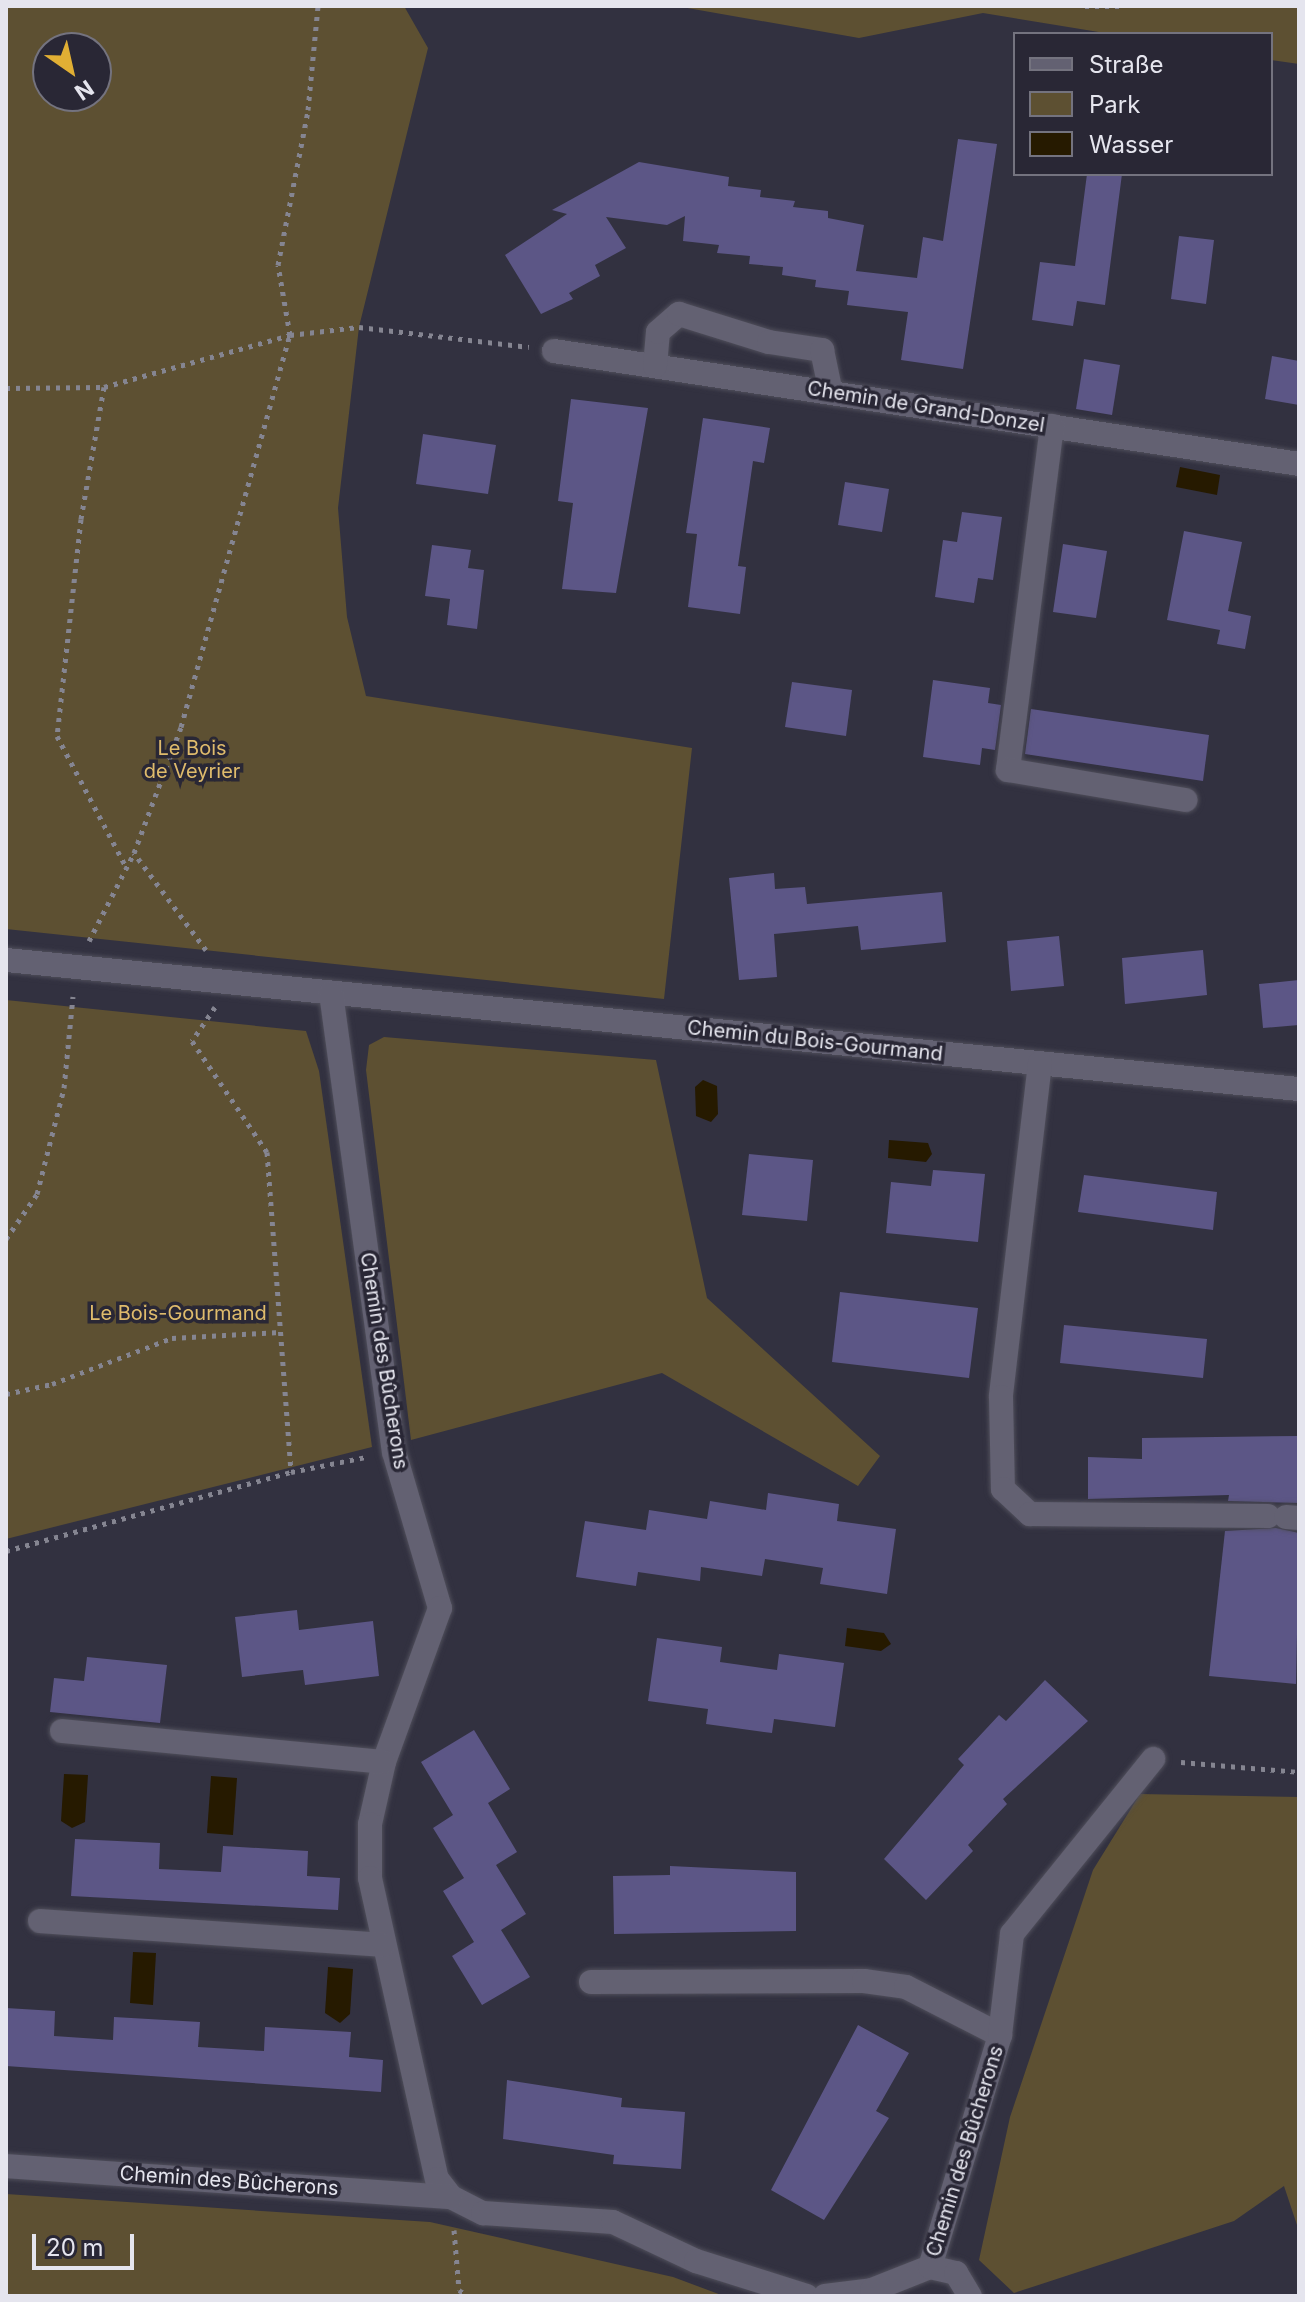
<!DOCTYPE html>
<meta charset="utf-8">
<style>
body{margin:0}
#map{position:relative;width:1305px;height:2302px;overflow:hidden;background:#323140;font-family:Inter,sans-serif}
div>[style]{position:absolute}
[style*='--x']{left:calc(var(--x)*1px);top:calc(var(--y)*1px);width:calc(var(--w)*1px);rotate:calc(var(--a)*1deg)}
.green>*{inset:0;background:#5d5032}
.water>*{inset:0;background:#261a00}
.building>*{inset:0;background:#5c5686}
.path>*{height:5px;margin-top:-2.5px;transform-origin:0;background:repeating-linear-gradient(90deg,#858591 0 4px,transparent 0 10px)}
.roads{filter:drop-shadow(0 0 2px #4f4e5a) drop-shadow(0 0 2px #4f4e5a)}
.minor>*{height:24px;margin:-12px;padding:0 12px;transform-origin:12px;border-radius:12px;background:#636172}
span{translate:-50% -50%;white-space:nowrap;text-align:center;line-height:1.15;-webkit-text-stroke:7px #292735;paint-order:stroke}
.street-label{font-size:20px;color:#e5e5ee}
.park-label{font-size:20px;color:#dfbb6c}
.frame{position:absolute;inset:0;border:8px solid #e5e5ee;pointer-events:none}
.legend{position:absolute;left:1013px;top:32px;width:260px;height:144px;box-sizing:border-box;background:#292735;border:2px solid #74737f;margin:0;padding:10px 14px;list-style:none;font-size:24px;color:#e5e5ee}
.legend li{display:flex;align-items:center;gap:16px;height:40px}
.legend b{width:40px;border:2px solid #74737f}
.north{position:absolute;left:32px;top:32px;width:80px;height:80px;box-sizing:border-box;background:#292735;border:2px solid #74737f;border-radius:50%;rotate:146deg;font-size:22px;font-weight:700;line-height:32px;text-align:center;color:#e5e5ee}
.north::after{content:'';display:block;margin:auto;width:28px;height:36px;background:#e1af34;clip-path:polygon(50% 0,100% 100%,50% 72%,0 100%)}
.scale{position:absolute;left:32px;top:2234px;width:102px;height:36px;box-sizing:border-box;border:4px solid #e5e5ee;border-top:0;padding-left:10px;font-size:24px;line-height:28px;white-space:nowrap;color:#e5e5ee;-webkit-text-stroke:6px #292735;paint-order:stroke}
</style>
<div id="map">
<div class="green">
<i style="clip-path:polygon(evenodd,6px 6px,404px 6px,428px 48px,359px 327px,338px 508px,347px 617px,366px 696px,692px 748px,664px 999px,6px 929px,6px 6px,96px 48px,96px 96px,48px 96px,48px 48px,96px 48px)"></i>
<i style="clip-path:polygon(676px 6px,1299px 6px,1299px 64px,1271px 60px,1271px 34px,1111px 34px,983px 13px,859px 38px)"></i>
<i style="clip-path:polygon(6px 1000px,306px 1031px,319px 1071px,372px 1447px,6px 1539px)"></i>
<i style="clip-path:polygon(384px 1037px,656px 1060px,707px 1298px,880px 1456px,858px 1486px,662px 1373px,411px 1440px,366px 1070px,369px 1045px)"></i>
<i style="clip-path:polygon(1140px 1794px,1299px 1797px,1299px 2231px,1284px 2186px,1234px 2221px,1014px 2293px,979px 2260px,1010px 2117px,1093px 1870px)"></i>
<i style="clip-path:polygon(6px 2194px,430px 2222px,673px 2277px,724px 2296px,6px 2296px)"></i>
</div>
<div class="water">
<i style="clip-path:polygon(1180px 467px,1220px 475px,1217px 495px,1176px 487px)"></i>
<i style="clip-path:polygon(703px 1080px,717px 1086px,718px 1114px,711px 1122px,696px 1116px,695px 1087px)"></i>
<i style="clip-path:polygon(889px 1140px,928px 1143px,932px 1154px,926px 1162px,888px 1158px)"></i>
<i style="clip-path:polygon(847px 1628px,884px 1633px,891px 1644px,881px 1651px,845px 1646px)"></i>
<i style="clip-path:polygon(64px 1774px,88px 1775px,85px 1822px,72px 1828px,61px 1821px)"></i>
<i style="clip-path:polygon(211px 1776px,237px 1778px,233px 1835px,207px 1833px)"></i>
<i style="clip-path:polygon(133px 1952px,156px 1953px,153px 2005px,130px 2003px)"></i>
<i style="clip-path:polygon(328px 1967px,353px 1969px,350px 2014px,340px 2023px,325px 2013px)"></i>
</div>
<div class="building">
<i style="clip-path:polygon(958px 139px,997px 144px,963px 369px,901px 360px,908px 312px,847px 305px,849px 291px,815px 287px,816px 280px,782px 275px,783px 267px,749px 264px,750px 256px,717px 253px,719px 245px,683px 241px,685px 216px,667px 225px,606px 217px,626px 248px,595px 265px,600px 276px,569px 293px,573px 299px,541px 314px,505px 255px,567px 214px,552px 210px,639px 162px,729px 177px,728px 186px,761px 190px,760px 197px,795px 201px,793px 207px,828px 211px,828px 218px,864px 225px,856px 271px,917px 278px,923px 237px,943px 241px)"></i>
<i style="clip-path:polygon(1087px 174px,1122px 174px,1105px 305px,1077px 301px,1073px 326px,1032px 320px,1040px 262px,1075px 266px)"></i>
<i style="clip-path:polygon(1179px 236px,1214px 240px,1206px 304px,1171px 299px)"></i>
<i style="clip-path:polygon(1272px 356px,1299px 361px,1299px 405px,1265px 399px)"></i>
<i style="clip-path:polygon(1084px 359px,1120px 365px,1112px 415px,1076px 409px)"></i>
<i style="clip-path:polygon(571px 399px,648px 408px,616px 593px,562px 589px,573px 503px,558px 501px)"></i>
<i style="clip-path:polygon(703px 418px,770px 428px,764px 463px,753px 461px,738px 566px,746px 567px,740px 614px,688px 607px,697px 534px,686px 533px)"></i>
<i style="clip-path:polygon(423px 434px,496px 445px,488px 494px,416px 484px)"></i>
<i style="clip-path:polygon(845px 482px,889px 489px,882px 532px,838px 525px)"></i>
<i style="clip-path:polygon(962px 512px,1002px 517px,993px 580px,978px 578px,974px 603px,935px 597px,943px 540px,957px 542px)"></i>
<i style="clip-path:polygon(1184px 531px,1242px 542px,1228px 611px,1251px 616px,1245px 649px,1217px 644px,1220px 630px,1167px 620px)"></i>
<i style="clip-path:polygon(1063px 544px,1107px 551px,1096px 618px,1053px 612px)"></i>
<i style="clip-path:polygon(432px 545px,471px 550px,468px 568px,484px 570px,477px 629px,447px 625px,450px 599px,425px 596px)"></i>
<i style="clip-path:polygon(933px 680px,990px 688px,988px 703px,1001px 705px,995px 750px,982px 748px,980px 765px,923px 757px)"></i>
<i style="clip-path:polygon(792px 682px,852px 690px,846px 736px,785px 727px)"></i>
<i style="clip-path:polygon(1031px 709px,1209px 735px,1203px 781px,1025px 754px)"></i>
<i style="clip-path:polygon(774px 873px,775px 889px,805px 887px,807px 904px,942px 892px,946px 942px,861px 950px,858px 926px,774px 934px,777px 977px,739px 980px,729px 878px)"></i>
<i style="clip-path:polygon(1059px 936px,1064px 986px,1011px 991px,1007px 941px)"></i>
<i style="clip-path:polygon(1203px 950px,1207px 995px,1125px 1004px,1122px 958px)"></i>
<i style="clip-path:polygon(1299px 980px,1299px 1025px,1263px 1028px,1259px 984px)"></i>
<i style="clip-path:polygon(749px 1154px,813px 1160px,807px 1221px,742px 1215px)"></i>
<i style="clip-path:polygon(933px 1170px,985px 1174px,978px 1242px,886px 1233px,891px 1182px,931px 1186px)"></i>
<i style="clip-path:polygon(1084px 1175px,1217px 1192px,1213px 1230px,1078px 1212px)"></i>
<i style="clip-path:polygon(840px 1292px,978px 1308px,969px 1378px,832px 1362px)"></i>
<i style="clip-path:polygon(1064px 1325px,1207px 1339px,1203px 1378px,1060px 1363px)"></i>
<i style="clip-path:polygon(1299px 1436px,1299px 1503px,1228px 1501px,1229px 1495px,1088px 1499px,1088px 1457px,1142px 1459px,1142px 1438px)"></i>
<i style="clip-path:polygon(768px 1493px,839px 1504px,837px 1521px,896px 1529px,887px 1594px,820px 1584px,823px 1568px,765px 1559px,762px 1576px,701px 1567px,700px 1581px,638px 1572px,636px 1586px,576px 1577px,585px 1521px,646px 1530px,649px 1510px,707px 1519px,710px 1501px,766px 1510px)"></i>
<i style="clip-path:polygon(1276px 1528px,1299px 1533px,1296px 1684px,1209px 1676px,1225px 1531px)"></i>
<i style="clip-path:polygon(297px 1610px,299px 1630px,373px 1621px,379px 1676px,305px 1685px,303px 1670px,242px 1677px,235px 1617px)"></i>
<i style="clip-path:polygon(657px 1638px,722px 1647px,720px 1662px,777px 1670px,779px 1654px,844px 1663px,835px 1727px,774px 1719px,772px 1733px,706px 1724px,708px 1709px,648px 1701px)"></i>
<i style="clip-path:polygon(87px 1657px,167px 1665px,160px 1723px,50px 1712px,54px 1678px,84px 1681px)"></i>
<i style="clip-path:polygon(1045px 1680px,1088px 1721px,1003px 1799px,1007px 1804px,968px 1845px,973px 1851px,926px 1900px,884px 1859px,964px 1765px,958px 1759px,999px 1715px,1006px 1721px)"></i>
<i style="clip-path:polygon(474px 1730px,510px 1789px,488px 1803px,517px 1852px,496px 1865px,526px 1914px,501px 1930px,530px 1977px,482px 2005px,452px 1956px,474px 1942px,443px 1891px,464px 1878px,433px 1828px,453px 1815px,421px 1762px)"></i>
<i style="clip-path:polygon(75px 1839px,160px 1843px,159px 1869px,221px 1872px,223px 1846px,308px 1851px,307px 1876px,340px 1878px,338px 1910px,71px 1896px)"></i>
<i style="clip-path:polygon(670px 1866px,796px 1872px,796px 1931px,614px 1934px,613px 1876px,670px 1875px)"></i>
<i style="clip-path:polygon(6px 2008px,55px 2011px,54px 2036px,113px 2040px,114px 2017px,200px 2022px,198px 2047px,264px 2051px,265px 2027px,351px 2032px,349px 2057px,383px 2060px,381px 2092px,6px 2066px)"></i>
<i style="clip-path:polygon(858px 2025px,909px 2053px,876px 2111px,889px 2118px,824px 2220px,771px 2190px)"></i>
<i style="clip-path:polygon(507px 2080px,622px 2098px,621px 2107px,685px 2112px,681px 2169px,613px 2164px,614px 2155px,503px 2139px)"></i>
</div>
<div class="path">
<i style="--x:1085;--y:6;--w:36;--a:0"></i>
<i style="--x:104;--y:387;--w:134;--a:99.9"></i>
<i style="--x:81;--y:519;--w:218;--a:96.3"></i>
<i style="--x:57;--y:736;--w:148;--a:62.2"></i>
<i style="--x:6;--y:388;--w:98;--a:-0.6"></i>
<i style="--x:104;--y:387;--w:193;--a:-15.6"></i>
<i style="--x:290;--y:335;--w:69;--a:-6.6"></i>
<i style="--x:359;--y:327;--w:171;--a:6.7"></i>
<i style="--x:89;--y:941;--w:99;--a:-62.9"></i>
<i style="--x:206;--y:950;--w:121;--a:-126.6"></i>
<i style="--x:134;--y:853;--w:134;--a:-69.5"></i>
<i style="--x:181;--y:727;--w:407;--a:-74.5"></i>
<i style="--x:290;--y:335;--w:71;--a:-99.7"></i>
<i style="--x:278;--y:265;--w:158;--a:-79"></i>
<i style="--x:308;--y:110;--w:104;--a:-84.5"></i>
<i style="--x:215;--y:1007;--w:41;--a:124.1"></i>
<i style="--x:192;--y:1041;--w:134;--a:56"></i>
<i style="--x:267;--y:1152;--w:321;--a:85.7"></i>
<i style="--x:6;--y:1239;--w:55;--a:-55.4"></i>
<i style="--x:37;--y:1194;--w:109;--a:-75.7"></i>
<i style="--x:64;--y:1088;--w:92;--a:-84.4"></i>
<i style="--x:6;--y:1394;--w:47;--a:-12.3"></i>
<i style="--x:52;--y:1384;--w:129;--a:-21"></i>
<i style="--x:172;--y:1338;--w:108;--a:-3.2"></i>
<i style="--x:6;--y:1551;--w:296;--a:-15.5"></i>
<i style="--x:291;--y:1472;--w:76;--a:-11.3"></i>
<i style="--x:1181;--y:1762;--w:118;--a:4.8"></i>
<i style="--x:454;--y:2230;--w:60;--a:85.2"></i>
<i style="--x:459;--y:2290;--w:11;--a:34"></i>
</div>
<div class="roads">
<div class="minor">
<i style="--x:554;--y:351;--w:754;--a:8.62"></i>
<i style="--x:655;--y:366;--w:34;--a:-85"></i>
<i style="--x:658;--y:332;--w:28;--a:-41"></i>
<i style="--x:679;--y:314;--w:94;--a:17.3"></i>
<i style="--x:769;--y:342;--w:54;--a:8.6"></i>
<i style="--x:822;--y:350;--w:44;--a:78.2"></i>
<i style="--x:1052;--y:426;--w:347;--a:97.3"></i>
<i style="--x:1008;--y:770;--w:180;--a:9.6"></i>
<i style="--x:6;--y:960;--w:1299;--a:5.7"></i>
<i style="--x:331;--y:993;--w:463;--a:82.2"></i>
<i style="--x:394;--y:1452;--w:163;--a:73.6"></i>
<i style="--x:440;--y:1608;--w:164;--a:110"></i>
<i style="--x:384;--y:1762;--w:64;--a:102.7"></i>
<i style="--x:370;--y:1824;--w:54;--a:90"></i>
<i style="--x:370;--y:1878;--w:308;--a:77.5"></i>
<i style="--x:437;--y:2179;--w:23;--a:52"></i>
<i style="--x:451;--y:2197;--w:36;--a:27"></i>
<i style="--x:483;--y:2213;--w:130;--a:4"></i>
<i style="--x:613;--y:2222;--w:92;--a:25.2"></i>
<i style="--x:696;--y:2261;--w:116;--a:17.5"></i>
<i style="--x:1040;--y:1063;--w:336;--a:96.7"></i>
<i style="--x:1001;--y:1397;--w:92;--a:88.8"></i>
<i style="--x:1003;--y:1489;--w:37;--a:43"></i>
<i style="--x:1030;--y:1514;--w:238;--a:0.5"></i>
<i style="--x:1286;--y:1517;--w:13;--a:4"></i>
<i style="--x:62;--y:1731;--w:323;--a:5.5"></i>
<i style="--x:40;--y:1921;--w:344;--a:4"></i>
<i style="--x:591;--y:1982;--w:273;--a:-0.2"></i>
<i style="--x:864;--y:1981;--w:42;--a:8.1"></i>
<i style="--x:906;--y:1987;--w:106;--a:27.1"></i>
<i style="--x:6;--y:2166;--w:446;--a:4"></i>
<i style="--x:930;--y:2267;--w:242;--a:-73.2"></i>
<i style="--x:1000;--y:2035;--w:102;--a:-83.2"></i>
<i style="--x:1012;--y:1934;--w:225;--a:-51.1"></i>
<i style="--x:825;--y:2296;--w:47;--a:-7.3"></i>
<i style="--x:872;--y:2290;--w:62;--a:-21.6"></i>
<i style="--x:930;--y:2267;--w:27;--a:13"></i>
<i style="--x:956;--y:2273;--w:27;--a:59"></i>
</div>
</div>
<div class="street-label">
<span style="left:926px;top:407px;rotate:9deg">Chemin de Grand-Donzel</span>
<span style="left:815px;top:1041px;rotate:6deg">Chemin du Bois-Gourmand</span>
<span style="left:384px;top:1361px;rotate:81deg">Chemin des Bûcherons</span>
<span style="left:965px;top:2151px;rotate:-73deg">Chemin des Bûcherons</span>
<span style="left:229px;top:2181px;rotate:4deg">Chemin des Bûcherons</span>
</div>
<div class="park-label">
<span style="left:192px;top:760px">Le Bois<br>de Veyrier</span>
<span style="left:178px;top:1313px">Le Bois-Gourmand</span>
</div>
<div class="frame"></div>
<ul class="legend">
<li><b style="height:10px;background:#636172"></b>Straße</li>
<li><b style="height:22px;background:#5d5032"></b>Park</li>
<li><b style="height:22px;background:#261a00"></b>Wasser</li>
</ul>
<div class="north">N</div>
<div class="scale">20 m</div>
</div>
